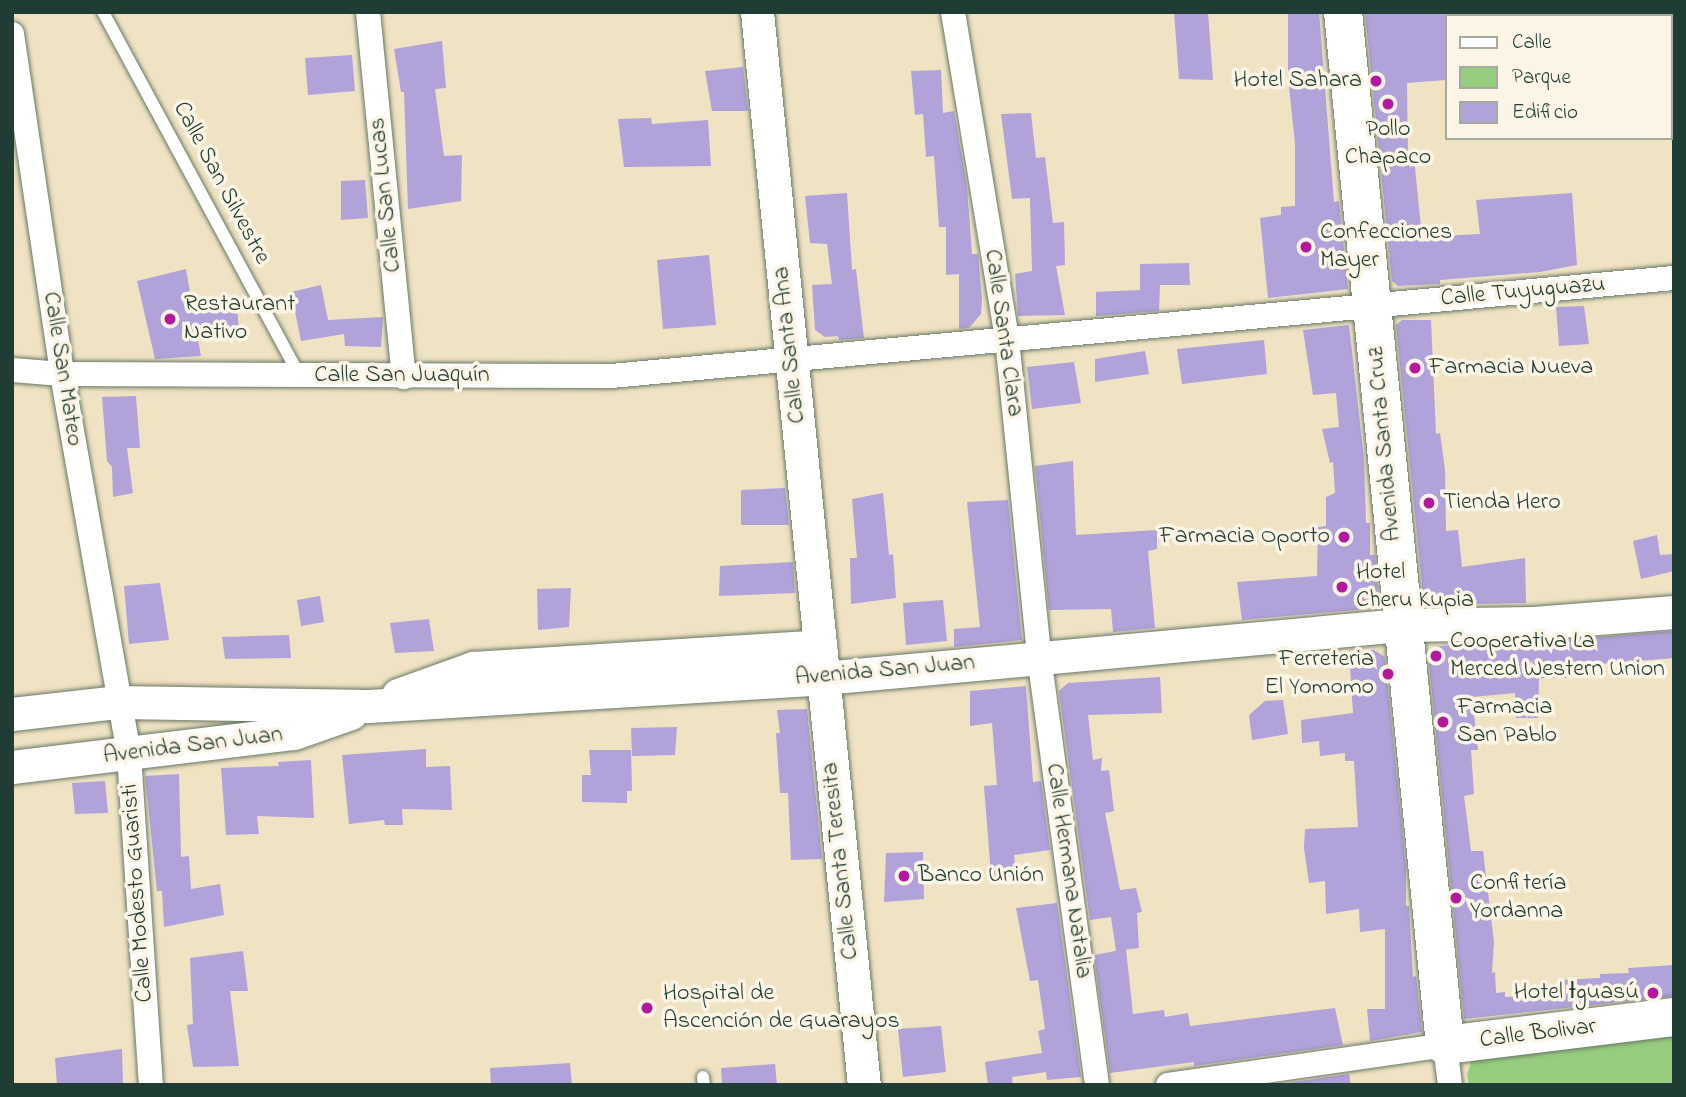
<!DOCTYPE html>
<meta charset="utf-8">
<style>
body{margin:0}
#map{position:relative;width:1686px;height:1097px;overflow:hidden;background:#efe3c3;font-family:"Indie Flower",sans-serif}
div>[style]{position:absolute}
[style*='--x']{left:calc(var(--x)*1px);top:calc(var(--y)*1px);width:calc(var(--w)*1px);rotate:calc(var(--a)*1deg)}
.green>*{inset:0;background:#96cd7f}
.building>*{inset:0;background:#b1a2da}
.roads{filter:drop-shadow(0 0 2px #687766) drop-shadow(0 0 2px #687766)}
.lane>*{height:12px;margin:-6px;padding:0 6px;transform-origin:6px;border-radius:6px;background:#fff}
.street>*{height:24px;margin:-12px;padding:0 12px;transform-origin:12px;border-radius:12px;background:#fff}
.secondary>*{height:33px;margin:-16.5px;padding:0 16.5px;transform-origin:16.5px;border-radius:16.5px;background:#fff}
.primary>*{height:38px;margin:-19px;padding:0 19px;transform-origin:19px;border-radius:19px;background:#fff}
.dots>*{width:19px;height:19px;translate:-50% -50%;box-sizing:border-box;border:4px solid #fcf5e5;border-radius:50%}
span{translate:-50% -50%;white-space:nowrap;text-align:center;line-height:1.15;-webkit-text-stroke:7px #fcf5e5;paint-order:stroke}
.poi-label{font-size:24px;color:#1f3d34}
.right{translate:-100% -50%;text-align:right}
.left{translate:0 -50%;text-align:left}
.street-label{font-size:24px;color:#1f3d34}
.frame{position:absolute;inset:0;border:14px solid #1f3d34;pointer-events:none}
.legend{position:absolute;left:1445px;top:14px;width:228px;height:126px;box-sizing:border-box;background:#fcf5e5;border:2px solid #a4ab9e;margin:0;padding:9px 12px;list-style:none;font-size:21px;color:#1f3d34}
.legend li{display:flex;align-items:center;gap:14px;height:35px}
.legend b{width:35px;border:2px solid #a4ab9e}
</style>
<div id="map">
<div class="green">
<i style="clip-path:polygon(1674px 1028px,1674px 1085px,1469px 1085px,1467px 1074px,1472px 1060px)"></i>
</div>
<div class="building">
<i style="clip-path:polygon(1174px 12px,1208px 12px,1213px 80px,1179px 79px)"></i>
<i style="clip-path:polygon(1288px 12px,1319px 12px,1334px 202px,1339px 201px,1348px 289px,1268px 298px,1260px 218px,1281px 215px,1281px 207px,1295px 206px,1295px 143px,1288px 78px)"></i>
<i style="clip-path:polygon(1365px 12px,1446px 12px,1446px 80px,1407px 83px,1408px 159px,1414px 158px,1422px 237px,1480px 234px,1476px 200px,1572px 193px,1577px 265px,1540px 272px,1440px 280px,1440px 284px,1398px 286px,1392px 281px)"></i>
<i style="clip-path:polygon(442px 41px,446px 88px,435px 89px,444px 156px,462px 155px,461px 201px,408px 209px,404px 92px,401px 92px,394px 49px)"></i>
<i style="clip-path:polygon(352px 55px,355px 91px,308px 95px,305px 58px)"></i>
<i style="clip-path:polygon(743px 67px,748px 111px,712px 111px,705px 71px)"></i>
<i style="clip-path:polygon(941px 70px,943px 113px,954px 111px,967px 187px,972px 254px,978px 254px,982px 299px,981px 314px,969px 328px,959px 329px,959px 274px,946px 275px,946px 227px,939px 227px,934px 156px,926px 157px,923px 114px,915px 115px,911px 71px)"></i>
<i style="clip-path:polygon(1031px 113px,1036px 158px,1045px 157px,1053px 223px,1064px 222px,1065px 265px,1056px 266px,1065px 315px,1018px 316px,1015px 274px,1032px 271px,1030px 198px,1012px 199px,1001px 114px)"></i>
<i style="clip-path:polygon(651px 118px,652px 124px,708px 120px,711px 166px,624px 167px,618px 119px)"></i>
<i style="clip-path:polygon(365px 180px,368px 218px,341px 220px,341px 181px)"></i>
<i style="clip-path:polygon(847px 193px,852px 270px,856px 269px,864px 338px,839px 340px,838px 336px,825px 337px,815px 330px,812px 285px,832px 284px,827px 244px,810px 243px,805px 196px)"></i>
<i style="clip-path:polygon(709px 255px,716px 325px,663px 329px,657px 260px)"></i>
<i style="clip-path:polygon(1189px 263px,1190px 285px,1160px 285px,1159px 311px,1096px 316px,1096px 292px,1140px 290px,1140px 264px)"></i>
<i style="clip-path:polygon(186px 269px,192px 304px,236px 297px,239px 330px,197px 334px,201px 356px,155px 359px,137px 281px)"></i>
<i style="clip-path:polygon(321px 285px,328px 320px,383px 317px,381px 347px,345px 346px,344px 334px,301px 341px,291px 292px)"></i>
<i style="clip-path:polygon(1584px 306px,1589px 344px,1559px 346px,1556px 307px)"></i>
<i style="clip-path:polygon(1402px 320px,1431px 320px,1436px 434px,1440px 433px,1445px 470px,1446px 531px,1458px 530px,1462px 567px,1525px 558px,1526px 603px,1424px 605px,1396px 325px)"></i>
<i style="clip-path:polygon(1349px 325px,1364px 459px,1366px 523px,1370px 523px,1370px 555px,1375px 555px,1379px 597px,1366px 609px,1242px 620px,1237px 582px,1317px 576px,1318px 527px,1326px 526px,1326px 497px,1335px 493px,1333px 462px,1330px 463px,1322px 429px,1339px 427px,1336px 393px,1313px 395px,1303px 330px)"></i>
<i style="clip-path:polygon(1264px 340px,1267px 374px,1182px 384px,1177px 349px)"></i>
<i style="clip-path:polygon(1145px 351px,1149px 374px,1095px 382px,1095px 359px)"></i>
<i style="clip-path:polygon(1074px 362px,1081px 403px,1032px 409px,1027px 367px)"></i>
<i style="clip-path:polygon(136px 396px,140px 448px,127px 448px,133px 493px,113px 497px,112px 467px,107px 461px,102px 397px)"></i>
<i style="clip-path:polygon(1073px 461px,1076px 535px,1157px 530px,1157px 549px,1148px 551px,1155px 628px,1113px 632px,1111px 609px,1049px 610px,1035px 466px)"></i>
<i style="clip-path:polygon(785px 488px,789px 525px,741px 525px,741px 490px)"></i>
<i style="clip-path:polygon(883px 493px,889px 555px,893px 554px,896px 598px,851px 604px,850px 558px,857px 558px,852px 499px)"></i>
<i style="clip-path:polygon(1008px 500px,1022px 640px,954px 647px,954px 629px,980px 627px,967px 502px)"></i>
<i style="clip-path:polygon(1657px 535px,1660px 555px,1674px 554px,1674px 571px,1641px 579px,1633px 541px)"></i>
<i style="clip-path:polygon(793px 562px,795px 593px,719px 596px,720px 566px)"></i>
<i style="clip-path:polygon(160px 583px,169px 640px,129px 644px,124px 586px)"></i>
<i style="clip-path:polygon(571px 588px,569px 627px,538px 630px,537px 589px)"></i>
<i style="clip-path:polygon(320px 596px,324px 622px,301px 626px,297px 600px)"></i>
<i style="clip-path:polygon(943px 600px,947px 641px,906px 645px,903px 603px)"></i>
<i style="clip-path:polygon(429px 619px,434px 651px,395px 653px,390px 623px)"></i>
<i style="clip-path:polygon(1674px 631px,1674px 658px,1600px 664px,1600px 667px,1571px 668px,1571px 678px,1539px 678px,1538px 718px,1516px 718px,1515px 693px,1472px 697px,1478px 750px,1471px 750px,1474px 794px,1464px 796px,1471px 851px,1483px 851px,1494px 942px,1492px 973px,1495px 972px,1496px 993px,1505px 992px,1505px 997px,1560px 995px,1560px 980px,1600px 978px,1600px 974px,1629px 973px,1628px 968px,1674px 965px,1674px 996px,1464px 1019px,1428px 653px,1433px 647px,1468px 643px,1536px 642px)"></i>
<i style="clip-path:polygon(289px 635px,291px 658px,225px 659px,222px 637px)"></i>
<i style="clip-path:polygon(1374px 650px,1385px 657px,1406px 868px,1406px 906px,1409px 906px,1413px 977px,1416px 976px,1422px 1032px,1370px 1041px,1367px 1009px,1385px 1009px,1385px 929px,1360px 932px,1359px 909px,1326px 914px,1325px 881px,1309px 883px,1304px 848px,1305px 829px,1358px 827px,1354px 761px,1345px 761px,1345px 753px,1320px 756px,1319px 741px,1302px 743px,1301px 720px,1353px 713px,1349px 651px)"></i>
<i style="clip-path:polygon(1160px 677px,1162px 713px,1088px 715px,1093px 760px,1102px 758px,1101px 771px,1109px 770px,1114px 811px,1105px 813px,1120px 890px,1136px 888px,1142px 912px,1137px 913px,1139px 948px,1116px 951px,1111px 917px,1090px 920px,1059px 691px,1068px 683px)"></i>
<i style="clip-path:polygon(1026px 686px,1033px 782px,1041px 781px,1050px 850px,1014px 855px,1017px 880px,988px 882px,990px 862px,984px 786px,997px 785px,992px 723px,970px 726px,970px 691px)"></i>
<i style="clip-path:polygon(1283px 700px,1288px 734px,1252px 740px,1249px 715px,1265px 701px)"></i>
<i style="clip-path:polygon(807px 709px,822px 859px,791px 860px,788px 793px,780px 793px,776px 733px,780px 733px,777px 710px)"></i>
<i style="clip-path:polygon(677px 727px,675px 755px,632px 756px,631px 728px)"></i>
<i style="clip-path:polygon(426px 749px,426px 767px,450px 766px,452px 810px,402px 809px,403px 825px,385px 825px,384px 820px,349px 824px,342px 755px)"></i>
<i style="clip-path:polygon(589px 750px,631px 750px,632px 791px,627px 791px,627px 803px,582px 802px,582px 775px,591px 775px)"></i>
<i style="clip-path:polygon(311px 760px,314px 818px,257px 816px,259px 834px,226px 835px,221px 768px,279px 766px,278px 762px)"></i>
<i style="clip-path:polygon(179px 774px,181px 857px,189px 856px,191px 889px,220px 884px,224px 915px,164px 927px,162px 891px,157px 891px,145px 776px)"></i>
<i style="clip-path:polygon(105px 781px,108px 813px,75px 814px,72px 783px)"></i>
<i style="clip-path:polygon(923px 852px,924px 899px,884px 902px,886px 853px)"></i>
<i style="clip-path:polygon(1057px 903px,1081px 1077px,1047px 1080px,1046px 1072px,1012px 1077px,1013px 1085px,988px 1085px,985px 1062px,1042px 1053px,1038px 1031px,1045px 1029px,1038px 980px,1030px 981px,1016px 908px)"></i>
<i style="clip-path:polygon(1126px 949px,1133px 1014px,1164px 1010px,1165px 1017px,1188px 1013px,1190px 1026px,1335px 1008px,1343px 1045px,1194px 1066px,1194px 1062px,1110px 1073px,1094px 955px)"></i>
<i style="clip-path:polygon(243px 951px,248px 991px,230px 991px,239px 1066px,193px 1067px,187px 1025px,193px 1024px,190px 958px)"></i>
<i style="clip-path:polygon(941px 1026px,946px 1072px,903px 1077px,898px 1029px)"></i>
<i style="clip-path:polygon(122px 1049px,123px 1085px,57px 1085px,55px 1058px)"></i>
<i style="clip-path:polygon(570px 1063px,572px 1085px,491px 1085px,490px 1068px)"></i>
<i style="clip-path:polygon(775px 1064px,777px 1085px,722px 1085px,721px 1068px)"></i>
<i style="clip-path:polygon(1349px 1074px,1351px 1085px,1274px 1085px)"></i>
</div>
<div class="roads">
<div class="lane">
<i style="--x:103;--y:12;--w:413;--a:61.6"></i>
<i style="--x:703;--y:1077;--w:8;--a:83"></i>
</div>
<div class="street">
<i style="--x:368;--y:12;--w:367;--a:84.4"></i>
<i style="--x:953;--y:12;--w:331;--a:80.6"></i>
<i style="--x:1007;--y:339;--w:319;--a:84.2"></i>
<i style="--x:1039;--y:656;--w:433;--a:82.3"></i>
<i style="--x:12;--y:34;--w:344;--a:81.6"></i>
<i style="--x:62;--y:374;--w:387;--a:80"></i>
<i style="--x:129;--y:755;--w:331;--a:86.2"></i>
<i style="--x:12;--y:370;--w:50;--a:4.6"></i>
<i style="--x:62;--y:374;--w:549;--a:0.21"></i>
<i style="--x:611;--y:376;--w:1068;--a:-5.27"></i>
<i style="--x:1168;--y:1085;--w:280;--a:-8.2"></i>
<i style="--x:1445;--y:1045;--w:40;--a:82.9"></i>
</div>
<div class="secondary">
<i style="--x:757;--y:12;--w:1078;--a:84.31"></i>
<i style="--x:398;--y:695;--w:80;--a:-19.8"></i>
<i style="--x:473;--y:668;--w:348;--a:-3.6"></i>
<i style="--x:12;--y:714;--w:107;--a:-6.5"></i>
<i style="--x:118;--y:702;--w:251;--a:0.9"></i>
<i style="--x:369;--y:706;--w:455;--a:-3.5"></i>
<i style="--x:823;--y:678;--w:580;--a:-5.24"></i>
<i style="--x:1401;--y:625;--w:133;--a:-0.9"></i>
<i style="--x:1534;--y:623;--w:140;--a:-4.5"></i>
<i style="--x:12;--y:767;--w:284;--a:-6.9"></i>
<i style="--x:294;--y:733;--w:60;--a:-19.3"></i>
</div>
<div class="primary">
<i style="--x:1343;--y:12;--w:1038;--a:84.36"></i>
<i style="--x:1445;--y:1045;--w:231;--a:-7"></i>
</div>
</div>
<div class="dots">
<i style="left:1376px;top:81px;background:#b5179e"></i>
<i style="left:1388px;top:104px;background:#b5179e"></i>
<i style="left:1306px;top:247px;background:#b5179e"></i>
<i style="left:170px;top:319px;background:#b5179e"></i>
<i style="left:1415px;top:368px;background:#b5179e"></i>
<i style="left:1429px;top:503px;background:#b5179e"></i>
<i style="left:1344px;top:537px;background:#b5179e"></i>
<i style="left:1342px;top:587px;background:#b5179e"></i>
<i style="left:1436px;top:656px;background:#b5179e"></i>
<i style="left:1388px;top:674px;background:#b5179e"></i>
<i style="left:1443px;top:722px;background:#b5179e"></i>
<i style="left:904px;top:876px;background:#b5179e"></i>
<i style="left:1456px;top:898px;background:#b5179e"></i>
<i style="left:1653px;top:993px;background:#b5179e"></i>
<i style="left:647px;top:1008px;background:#b5179e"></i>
</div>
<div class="poi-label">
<span class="right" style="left:1362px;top:81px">Hotel Sahara</span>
<span style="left:1388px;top:144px">Pollo<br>Chapaco</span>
<span class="left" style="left:1320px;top:247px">Confecciones<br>Mayer</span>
<span class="left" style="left:184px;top:319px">Restaurant<br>Nativo</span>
<span class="left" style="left:1429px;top:368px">Farmacia Nueva</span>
<span class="left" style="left:1443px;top:503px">Tienda Hero</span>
<span class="right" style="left:1330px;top:537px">Farmacia Oporto</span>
<span class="left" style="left:1356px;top:587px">Hotel<br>Cheru Kupia</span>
<span class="left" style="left:1450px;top:656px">Cooperativa La<br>Merced Western Union</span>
<span class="right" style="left:1374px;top:674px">Ferreteria<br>El Yomomo</span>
<span class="left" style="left:1457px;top:722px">Farmacia<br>San Pablo</span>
<span class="left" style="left:918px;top:876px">Banco Unión</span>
<span class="left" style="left:1470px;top:898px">Confitería<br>Yordanna</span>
<span class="right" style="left:1639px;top:993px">Hotel Ɨguasú</span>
<span class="left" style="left:663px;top:1008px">Hospital de<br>Ascención de Guarayos</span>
</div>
<div class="street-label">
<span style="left:221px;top:183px;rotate:62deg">Calle San Silvestre</span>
<span style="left:386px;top:195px;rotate:-96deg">Calle San Lucas</span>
<span style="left:1523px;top:292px;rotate:-5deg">Calle Tuyuguazu</span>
<span style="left:1003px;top:333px;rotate:82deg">Calle Santa Clara</span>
<span style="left:790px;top:345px;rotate:-96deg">Calle Santa Ana</span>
<span style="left:62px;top:369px;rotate:81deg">Calle San Mateo</span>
<span style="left:402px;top:376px">Calle San Juaquín</span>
<span style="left:1385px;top:444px;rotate:-95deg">Avenida Santa Cruz</span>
<span style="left:885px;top:671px;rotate:-5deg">Avenida San Juan</span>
<span style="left:193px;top:746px;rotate:-7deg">Avenida San Juan</span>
<span style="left:841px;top:861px;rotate:-96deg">Calle Santa Teresita</span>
<span style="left:1068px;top:871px;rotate:82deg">Calle Hermana Natalia</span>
<span style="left:138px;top:893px;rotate:-94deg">Calle Modesto Guaristi</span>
<span style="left:1538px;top:1034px;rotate:-7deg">Calle Bolivar</span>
</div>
<div class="frame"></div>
<ul class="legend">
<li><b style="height:9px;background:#fff"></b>Calle</li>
<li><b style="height:19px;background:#96cd7f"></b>Parque</li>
<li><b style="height:19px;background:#b1a2da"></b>Edificio</li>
</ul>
</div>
